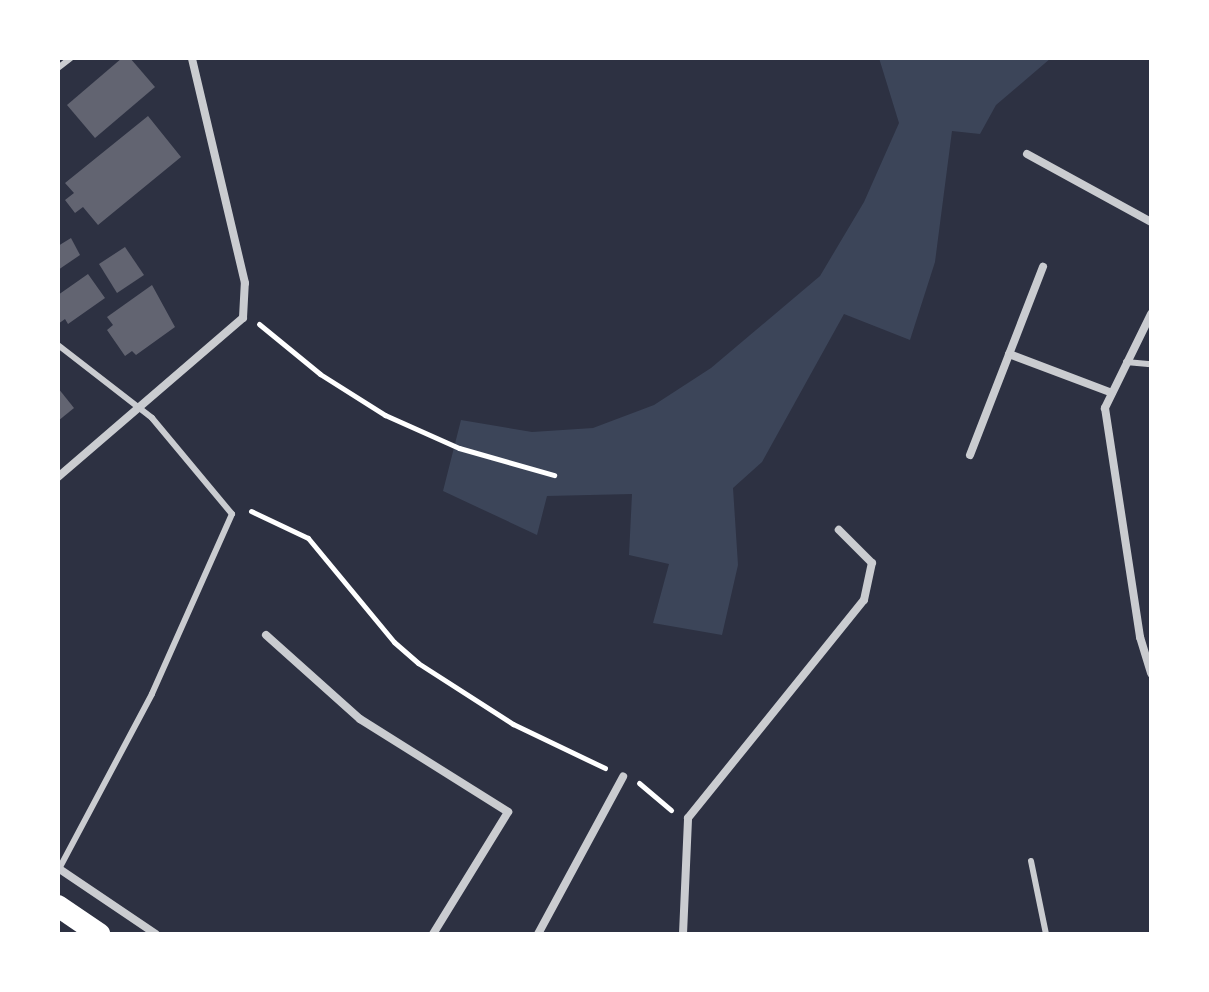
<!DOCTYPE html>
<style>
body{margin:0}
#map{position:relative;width:1209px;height:992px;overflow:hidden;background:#2d3142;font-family:Helvetica,sans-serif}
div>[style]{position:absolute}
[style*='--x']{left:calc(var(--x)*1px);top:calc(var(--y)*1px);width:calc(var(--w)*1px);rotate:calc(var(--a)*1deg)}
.green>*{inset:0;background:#3c4559}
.building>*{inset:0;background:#626471}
.path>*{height:5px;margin:-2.5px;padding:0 2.5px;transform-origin:2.5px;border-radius:2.5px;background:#fff}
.service>*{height:6px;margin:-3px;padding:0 3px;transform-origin:3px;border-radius:3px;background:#caccd0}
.minor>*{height:8px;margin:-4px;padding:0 4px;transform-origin:4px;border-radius:4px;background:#caccd0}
.trunk>*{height:22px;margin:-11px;padding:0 11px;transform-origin:11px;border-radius:11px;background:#fff}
span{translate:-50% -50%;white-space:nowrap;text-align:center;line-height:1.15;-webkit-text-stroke:6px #fff;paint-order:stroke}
.frame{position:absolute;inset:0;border:60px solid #fff;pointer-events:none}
</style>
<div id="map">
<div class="green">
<i style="clip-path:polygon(879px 58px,1051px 58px,996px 105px,980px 134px,952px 131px,935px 262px,910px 340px,844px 314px,762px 462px,733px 488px,738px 565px,722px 635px,653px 623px,669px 564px,629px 555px,632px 494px,547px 496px,537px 535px,443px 491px,461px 420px,532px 432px,593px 428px,654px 405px,711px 368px,820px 276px,864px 202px,899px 123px)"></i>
</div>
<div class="building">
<i style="clip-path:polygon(122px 58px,130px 58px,155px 87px,95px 138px,67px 105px)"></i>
<i style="clip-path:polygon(148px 116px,181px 157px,98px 225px,83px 207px,75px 213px,65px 200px,74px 193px,65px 183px)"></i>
<i style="clip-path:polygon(71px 238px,80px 255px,58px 270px,58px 246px)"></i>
<i style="clip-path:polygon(125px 247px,144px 275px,117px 293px,99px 264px)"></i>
<i style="clip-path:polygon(88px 274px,105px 298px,68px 324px,65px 319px,58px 324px,58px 295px)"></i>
<i style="clip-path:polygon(152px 285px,175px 327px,136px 355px,132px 351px,125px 356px,107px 330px,113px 325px,107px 317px)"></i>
<i style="clip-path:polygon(58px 388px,74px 408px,58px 421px)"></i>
</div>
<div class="path">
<i style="--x:259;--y:324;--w:79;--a:39.3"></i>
<i style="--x:320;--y:374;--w:77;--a:32.2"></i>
<i style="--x:385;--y:415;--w:81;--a:24"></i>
<i style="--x:459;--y:448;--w:99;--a:15.9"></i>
<i style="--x:251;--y:511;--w:63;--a:25.3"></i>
<i style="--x:308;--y:538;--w:135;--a:50.4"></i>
<i style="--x:394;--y:642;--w:32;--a:41"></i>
<i style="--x:418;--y:663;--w:113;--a:32.7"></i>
<i style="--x:513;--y:724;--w:102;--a:25.6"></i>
<i style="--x:639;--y:783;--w:42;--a:40.2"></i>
</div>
<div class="service">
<i style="--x:58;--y:68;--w:16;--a:-38"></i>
<i style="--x:58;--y:345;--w:119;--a:37.8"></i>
<i style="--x:152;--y:418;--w:125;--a:50.2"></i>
<i style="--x:232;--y:514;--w:197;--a:114"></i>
<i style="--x:152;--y:694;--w:198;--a:118"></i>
<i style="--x:1126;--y:362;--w:25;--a:5"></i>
<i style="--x:1031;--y:861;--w:75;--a:78.4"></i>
</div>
<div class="minor">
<i style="--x:1027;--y:154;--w:141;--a:28.7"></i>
<i style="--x:1151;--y:314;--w:105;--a:116.1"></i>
<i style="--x:1105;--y:408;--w:232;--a:81.3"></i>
<i style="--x:1140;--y:637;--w:38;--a:73"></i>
<i style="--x:1009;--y:354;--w:110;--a:20.7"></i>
<i style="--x:970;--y:455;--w:202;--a:-68.8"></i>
<i style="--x:58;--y:477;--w:244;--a:-40.7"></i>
<i style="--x:243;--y:318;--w:35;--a:-87"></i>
<i style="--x:245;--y:283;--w:231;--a:-103.3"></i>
<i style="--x:266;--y:635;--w:126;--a:41.8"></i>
<i style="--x:360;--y:719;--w:175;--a:32.1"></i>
<i style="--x:508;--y:812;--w:143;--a:121.6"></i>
<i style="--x:58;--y:868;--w:118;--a:34"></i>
<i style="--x:538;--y:934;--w:179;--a:-61.6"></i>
<i style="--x:683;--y:934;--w:116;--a:-87.5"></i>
<i style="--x:688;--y:818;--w:280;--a:-51.1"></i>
<i style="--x:864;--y:600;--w:38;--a:-78"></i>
<i style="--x:872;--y:563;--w:47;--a:-135"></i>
</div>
<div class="trunk">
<i style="--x:58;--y:906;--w:50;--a:34.3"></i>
</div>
<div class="frame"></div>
</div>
